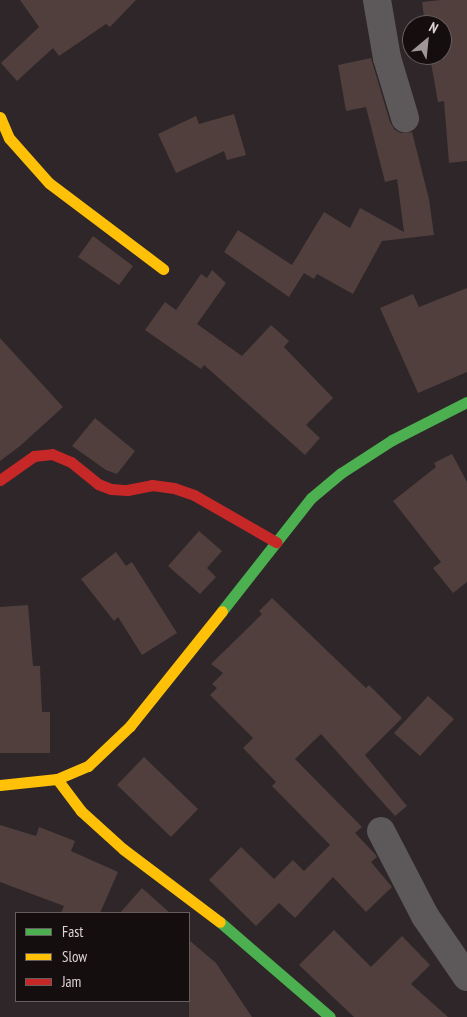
<!DOCTYPE html>
<style>
body{margin:0}
#map{position:relative;width:467px;height:1017px;overflow:hidden;background:#2e2628;font-family:"PT Sans Narrow",sans-serif}
div>[style]{position:absolute}
[style*='--x']{left:calc(var(--x)*1px);top:calc(var(--y)*1px);width:calc(var(--w)*1px);rotate:calc(var(--a)*1deg)}
.building>*{inset:0;background:#503f3d}
.street>*{height:28px;margin:-14px;padding:0 14px;transform-origin:14px;border-radius:14px;background:#5d595b}
.fast>*{height:11px;margin:-5.5px;padding:0 5.5px;transform-origin:5.5px;border-radius:5.5px;background:#4caf50}
.slow>*{height:11px;margin:-5.5px;padding:0 5.5px;transform-origin:5.5px;border-radius:5.5px;background:#ffc107}
.jam>*{height:11px;margin:-5.5px;padding:0 5.5px;transform-origin:5.5px;border-radius:5.5px;background:#c62828}
span{translate:-50% -50%;white-space:nowrap;text-align:center;line-height:1.15;-webkit-text-stroke:4px #150e0f;paint-order:stroke}
.legend{position:absolute;left:15px;top:912px;width:175px;height:90px;box-sizing:border-box;background:#150e0f;border:1px solid #655d5e;margin:0;padding:6px 9px;list-style:none;font-size:15px;color:#ded3d5}
.legend li{display:flex;align-items:center;gap:10px;height:25px}
.legend b{width:25px;border:1px solid #655d5e}
.north{position:absolute;left:402px;top:15px;width:50px;height:50px;box-sizing:border-box;background:#150e0f;border:1px solid #655d5e;border-radius:50%;rotate:28deg;font-size:14px;font-weight:700;line-height:20px;text-align:center;color:#ded3d5}
.north::after{content:'';display:block;margin:auto;width:18px;height:22px;background:#a09698;clip-path:polygon(50% 0,100% 100%,50% 72%,0 100%)}
</style>
<div id="map">
<div class="building">
<i style="clip-path:polygon(20px 0,136px 0,110px 27px,106px 24px,59px 56px,53px 48px,17px 81px,1px 63px,39px 27px)"></i>
<i style="clip-path:polygon(441px 0,467px 0,467px 161px,449px 163px,444px 101px,438px 102px,431px 63px,442px 61px,442px 25px,425px 25px,422px 2px)"></i>
<i style="clip-path:polygon(371px 58px,390px 122px,395px 130px,401px 133px,412px 132px,429px 199px,434px 235px,382px 241px,353px 294px,317px 274px,314px 279px,304px 273px,289px 297px,224px 252px,238px 230px,292px 265px,324px 212px,350px 228px,360px 208px,404px 232px,397px 179px,385px 182px,366px 107px,346px 111px,338px 65px)"></i>
<i style="clip-path:polygon(234px 114px,246px 155px,227px 160px,224px 151px,176px 173px,158px 134px,196px 116px,199px 124px)"></i>
<i style="clip-path:polygon(93px 236px,133px 266px,119px 285px,78px 257px)"></i>
<i style="clip-path:polygon(212px 270px,226px 283px,197px 324px,242px 356px,271px 325px,289px 341px,284px 347px,333px 398px,306px 425px,320px 438px,305px 455px,204px 365px,201px 369px,145px 330px,165px 302px,176px 310px,201px 274px,207px 278px)"></i>
<i style="clip-path:polygon(467px 288px,467px 372px,418px 393px,380px 308px,413px 294px,419px 307px)"></i>
<i style="clip-path:polygon(0 338px,63px 407px,20px 446px,0 461px)"></i>
<i style="clip-path:polygon(95px 418px,135px 451px,117px 474px,106px 470px,72px 446px)"></i>
<i style="clip-path:polygon(452px 454px,467px 482px,467px 582px,453px 593px,433px 568px,441px 562px,393px 501px,436px 467px,434px 463px)"></i>
<i style="clip-path:polygon(199px 531px,222px 551px,207px 568px,216px 577px,200px 594px,168px 566px)"></i>
<i style="clip-path:polygon(116px 552px,126px 566px,132px 562px,177px 633px,142px 655px,118px 617px,114px 621px,81px 579px)"></i>
<i style="clip-path:polygon(272px 598px,366px 688px,369px 685px,402px 718px,365px 755px,407px 806px,395px 816px,321px 734px,295px 759px,362px 827px,355px 833px,375px 854px,377px 857px,371px 862px,392px 887px,366px 912px,333px 877px,295px 918px,279px 903px,256px 926px,209px 880px,241px 847px,274px 879px,293px 860px,304px 871px,330px 845px,272px 786px,276px 782px,243px 748px,253px 738px,210px 695px,217px 688px,212px 684px,223px 673px,211px 664px,262px 614px,259px 611px)"></i>
<i style="clip-path:polygon(28px 605px,33px 666px,40px 666px,42px 712px,50px 712px,50px 753px,0 753px,0 607px)"></i>
<i style="clip-path:polygon(428px 696px,454px 719px,420px 756px,394px 733px)"></i>
<i style="clip-path:polygon(144px 757px,198px 809px,171px 837px,117px 785px)"></i>
<i style="clip-path:polygon(0 825px,36px 836px,39px 827px,75px 841px,71px 851px,118px 872px,100px 913px,61px 913px,64px 906px,0 882px)"></i>
<i style="clip-path:polygon(142px 888px,170px 913px,120px 913px)"></i>
<i style="clip-path:polygon(334px 930px,371px 967px,402px 936px,430px 965px,411px 984px,448px 1017px,354px 1017px,299px 965px)"></i>
<i style="clip-path:polygon(189px 940px,216px 963px,252px 1017px,189px 1017px)"></i>
</div>
<div class="street">
<i style="--x:377;--y:0;--w:59;--a:80.2"></i>
<i style="--x:387;--y:58;--w:63;--a:73.3"></i>
<i style="--x:381;--y:831;--w:96;--a:62.6"></i>
<i style="--x:425;--y:916;--w:74;--a:55.5"></i>
</div>
<div class="fast">
<i style="--x:222;--y:611;--w:144;--a:-51.8"></i>
<i style="--x:311;--y:498;--w:39;--a:-40"></i>
<i style="--x:341;--y:473;--w:61;--a:-32.9"></i>
<i style="--x:392;--y:440;--w:84;--a:-26.9"></i>
<i style="--x:220;--y:922;--w:145;--a:40.8"></i>
</div>
<div class="slow">
<i style="--x:0;--y:117;--w:23;--a:67"></i>
<i style="--x:9;--y:138;--w:60;--a:48.4"></i>
<i style="--x:49;--y:183;--w:143;--a:37"></i>
<i style="--x:57;--y:779;--w:40;--a:53"></i>
<i style="--x:81;--y:811;--w:57;--a:42.1"></i>
<i style="--x:123;--y:849;--w:121;--a:37"></i>
<i style="--x:0;--y:785;--w:57;--a:-6"></i>
<i style="--x:57;--y:779;--w:34;--a:-23"></i>
<i style="--x:88;--y:766;--w:58;--a:-43.6"></i>
<i style="--x:130;--y:726;--w:147;--a:-51.3"></i>
</div>
<div class="jam">
<i style="--x:0;--y:480;--w:42;--a:-35.2"></i>
<i style="--x:34;--y:456;--w:18;--a:-6"></i>
<i style="--x:52;--y:454;--w:21;--a:23"></i>
<i style="--x:71;--y:462;--w:35;--a:39"></i>
<i style="--x:98;--y:484;--w:14;--a:21"></i>
<i style="--x:111;--y:489;--w:16;--a:4"></i>
<i style="--x:127;--y:490;--w:25;--a:-11"></i>
<i style="--x:152;--y:485;--w:22;--a:8"></i>
<i style="--x:174;--y:488;--w:21;--a:19"></i>
<i style="--x:194;--y:495;--w:95;--a:29.8"></i>
</div>
<ul class="legend">
<li><b style="height:6px;background:#4caf50"></b>Fast</li>
<li><b style="height:6px;background:#ffc107"></b>Slow</li>
<li><b style="height:6px;background:#c62828"></b>Jam</li>
</ul>
<div class="north">N</div>
</div>
